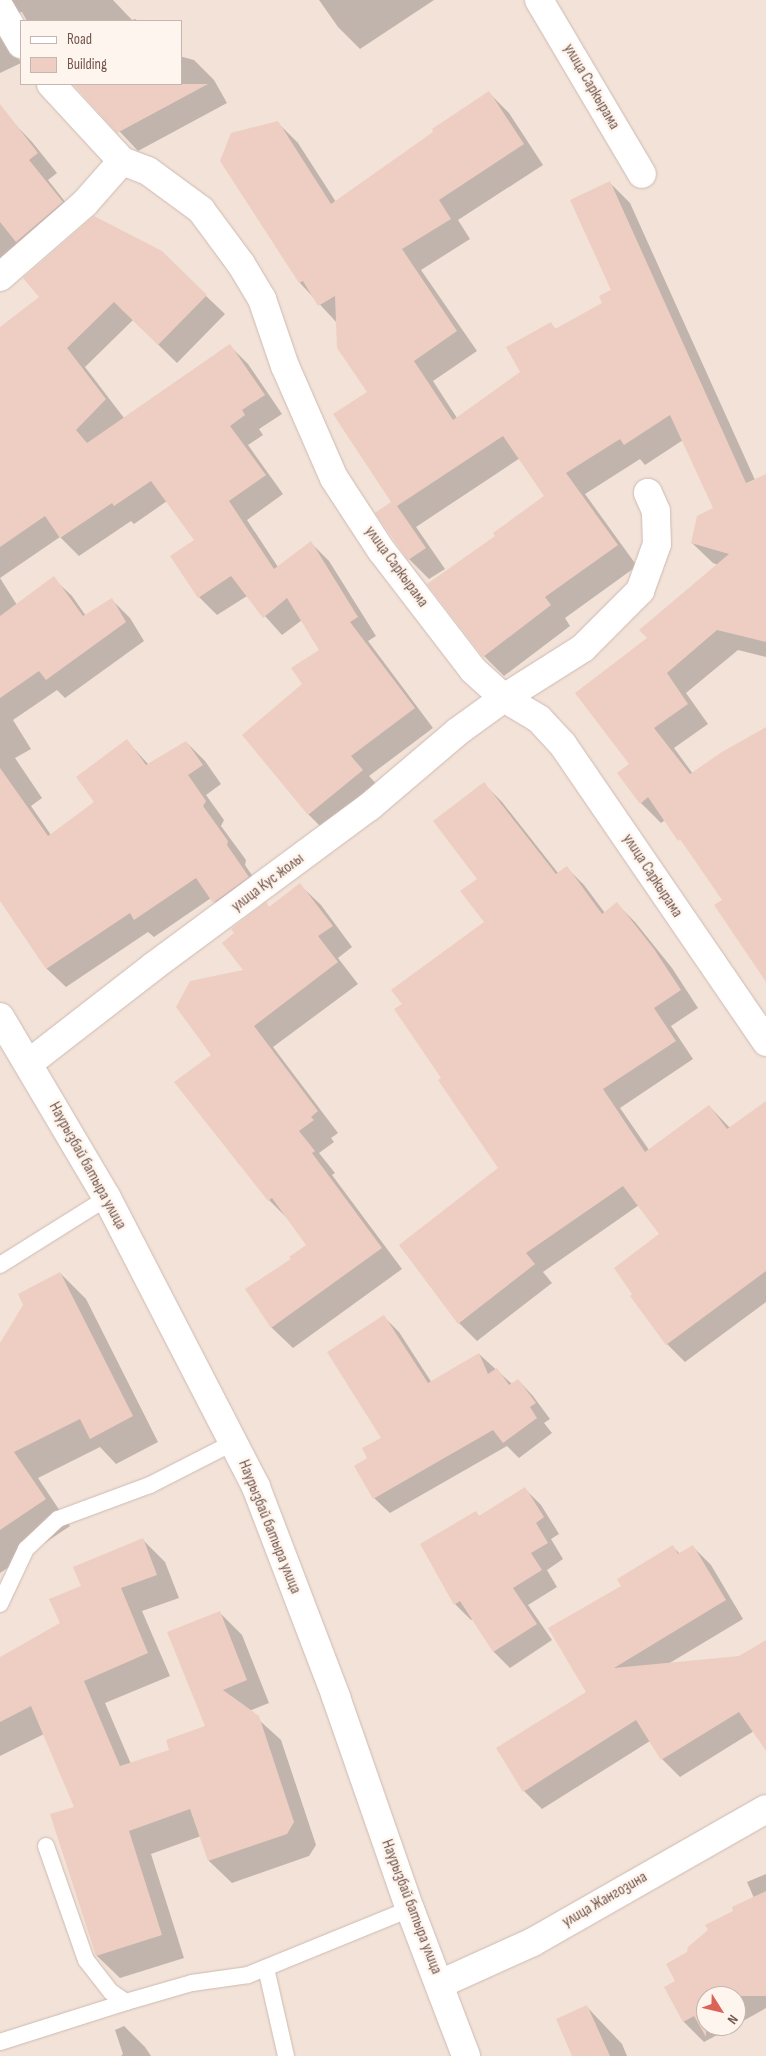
<!DOCTYPE html>
<meta charset="utf-8">
<style>
body{margin:0}
#map{position:relative;width:766px;height:2056px;overflow:hidden;background:#fbf1e8;font-family:"Sofia Sans Condensed",sans-serif}
div>[style]{position:absolute}
[style*='--x']{left:calc(var(--x)*1px);top:calc(var(--y)*1px);width:calc(var(--w)*1px);rotate:calc(var(--a)*1deg)}
.residential>*{inset:0;background:#f2e2d7}
.shadow>*{inset:0;background:#0003}
.building>*{inset:0;background:#eecec2}
.roads{filter:drop-shadow(0 0 1px #cebab2) drop-shadow(0 0 1px #cebab2)}
.lane>*{height:16px;margin:-8px;padding:0 8px;transform-origin:8px;border-radius:8px;background:#fff}
.street>*{height:28px;margin:-14px;padding:0 14px;transform-origin:14px;border-radius:14px;background:#fff}
.secondary>*{height:28px;margin:-14px;padding:0 14px;transform-origin:14px;border-radius:14px;background:#fff}
span{translate:-50% -50%;white-space:nowrap;text-align:center;line-height:1.15;-webkit-text-stroke:5px #fef6ee;paint-order:stroke}
.street-label{font-size:16px;color:#73564e}
.legend{position:absolute;left:20px;top:20px;width:162px;height:65px;box-sizing:border-box;background:#fef6ee;border:1px solid #c6b6ae;margin:0;padding:6px 9px;list-style:none;font-size:15px;color:#73564e}
.legend li{display:flex;align-items:center;gap:10px;height:25px}
.legend b{width:25px;border:1px solid #c6b6ae}
.north{position:absolute;left:696px;top:1986px;width:50px;height:50px;box-sizing:border-box;background:#fef6ee;border:1px solid #c6b6ae;border-radius:50%;rotate:126deg;font-size:14px;font-weight:700;line-height:20px;text-align:center;color:#73564e}
.north::after{content:'';display:block;margin:auto;width:18px;height:22px;background:#da6457;clip-path:polygon(50% 0,100% 100%,50% 72%,0 100%)}
</style>
<div id="map">
<div class="residential">
<i style="clip-path:polygon(evenodd,0 0,766px 0,766px 2056px,0 2056px,0 0,21px 21px,181px 21px,181px 84px,21px 84px,21px 21px,0 0,706px 1996px,736px 1996px,736px 2026px,706px 2026px,706px 1996px)"></i>
</div>
<div class="shadow">
<i style="clip-path:polygon(0 0,113px 0,132px 20px,135px 19px,138px 21px,27px 21px,22px 12px,11px 14px,3px 29px,21px 63px,0 73px)"></i>
<i style="clip-path:polygon(319px 0,434px 0,360px 49px,338px 27px)"></i>
<i style="clip-path:polygon(183px 57px,194px 60px,214px 80px,227px 103px,138px 151px,75px 84px,181px 84px,181px 58px)"></i>
<i style="clip-path:polygon(489px 93px,509px 113px,543px 165px,458px 220px,470px 239px,421px 270px,477px 351px,433px 381px,457px 418px,521px 373px,550px 324px,557px 330px,604px 303px,612px 291px,610px 183px,630px 203px,755px 480px,766px 475px,766px 657px,738px 650px,686px 693px,708px 724px,674px 748px,693px 774px,766px 728px,766px 979px,724px 900px,688px 849px,665px 820px,661px 823px,641px 803px,631px 765px,648px 638px,718px 565px,713px 563px,692px 543px,715px 509px,683px 440px,645px 465px,640px 459px,585px 494px,637px 566px,565px 618px,570px 626px,504px 676px,484px 656px,429px 585px,497px 536px,546px 496px,520px 458px,416px 527px,445px 569px,429px 579px,409px 559px,393px 503px,369px 392px,338px 324px,300px 283px,278px 123px,298px 143px,336px 202px)"></i>
<i style="clip-path:polygon(13px 122px,32px 142px,57px 173px,48px 180px,81px 222px,0 277px,0 128px)"></i>
<i style="clip-path:polygon(206px 296px,225px 314px,177px 363px,133px 320px,85px 367px,124px 418px,229px 345px,248px 364px,282px 414px,259px 429px,263px 435px,248px 445px,283px 494px,247px 520px,278px 567px,311px 543px,329px 561px,376px 636px,368px 641px,433px 728px,369px 776px,381px 789px,327px 833px,309px 815px,244px 736px,304px 685px,321px 650px,302px 620px,282px 635px,247px 596px,217px 615px,199px 597px,196px 541px,167px 501px,134px 524px,131px 521px,79px 556px,60px 537px,0 578px,0 329px,41px 297px)"></i>
<i style="clip-path:polygon(0 578px,17px 605px,53px 578px,72px 596px,86px 616px,112px 600px,130px 618px,144px 641px,65px 698px,57px 690px,13px 720px,31px 749px,15px 758px,42px 798px,31px 806px,51px 835px,96px 802px,127px 741px,149px 765px,186px 742px,205px 761px,221px 784px,206px 795px,224px 820px,221px 826px,246px 860px,245px 865px,266px 896px,233px 921px,211px 898px,154px 937px,148px 932px,66px 987px,47px 969px,0 898px)"></i>
<i style="clip-path:polygon(484px 784px,502px 802px,558px 873px,566px 867px,584px 885px,605px 913px,617px 904px,635px 922px,672px 968px,698px 1008px,671px 1026px,693px 1059px,620px 1108px,649px 1150px,709px 1106px,730px 1128px,766px 1119px,766px 1302px,685px 1362px,667px 1344px,634px 1294px,661px 1235px,639px 1205px,543px 1272px,552px 1283px,477px 1341px,459px 1323px,400px 1245px,500px 1169px,443px 1078px,403px 1005px,485px 923px,478px 879px)"></i>
<i style="clip-path:polygon(300px 885px,321px 905px,352px 947px,338px 958px,358px 984px,273px 1047px,338px 1133px,331px 1138px,334px 1142px,319px 1153px,335px 1173px,332px 1175px,402px 1269px,293px 1348px,272px 1328px,247px 1289px,293px 1260px,307px 1245px,291px 1222px,269px 1200px,213px 1055px,245px 971px,266px 904px,270px 908px)"></i>
<i style="clip-path:polygon(60px 1273px,86px 1299px,158px 1442px,116px 1464px,100px 1447px,38px 1478px,70px 1526px,0 1573px,0 1345px)"></i>
<i style="clip-path:polygon(384px 1317px,399px 1332px,432px 1383px,479px 1354px,512px 1384px,518px 1380px,533px 1396px,550px 1419px,544px 1423px,552px 1433px,519px 1458px,507px 1446px,390px 1513px,374px 1498px,369px 1458px,383px 1438px)"></i>
<i style="clip-path:polygon(525px 1489px,541px 1505px,559px 1534px,551px 1539px,563px 1559px,547px 1570px,557px 1587px,528px 1605px,552px 1640px,510px 1668px,494px 1652px,473px 1619px,471px 1620px,455px 1604px,421px 1544px,476px 1513px,480px 1517px)"></i>
<i style="clip-path:polygon(142px 1539px,165px 1562px,179px 1598px,142px 1611px,170px 1676px,105px 1703px,131px 1764px,171px 1751px,207px 1727px,220px 1613px,242px 1635px,269px 1703px,249px 1711px,281px 1740px,316px 1845px,309px 1856px,232px 1883px,209px 1861px,201px 1836px,151px 1854px,184px 1958px,120px 1978px,97px 1956px,52px 1815px,76px 1808px,44px 1734px,0 1756px,0 1659px,61px 1623px,82px 1587px)"></i>
<i style="clip-path:polygon(673px 1547px,680px 1554px,693px 1547px,711px 1565px,743px 1619px,668px 1664px,740px 1657px,766px 1641px,766px 1743px,754px 1731px,680px 1777px,662px 1759px,650px 1741px,542px 1809px,524px 1791px,587px 1693px,623px 1586px)"></i>
<i style="clip-path:polygon(766px 1874px,766px 2008px,736px 2025px,736px 1996px,706px 1996px,706px 2026px,734px 2026px,704px 2042px,684px 2022px,666px 1987px,677px 1982px,688px 1953px,735px 1911px,754px 1898px,747px 1882px)"></i>
<i style="clip-path:polygon(587px 2007px,622px 2044px,627px 2056px,574px 2056px)"></i>
<i style="clip-path:polygon(124px 2026px,145px 2047px,151px 2056px,121px 2056px,123px 2054px,115px 2030px)"></i>
</div>
<div class="building">
<i style="clip-path:polygon(73px 84px,208px 84px,117px 133px)"></i>
<i style="clip-path:polygon(489px 91px,524px 144px,439px 200px,451px 219px,402px 249px,457px 331px,414px 361px,453px 420px,520px 372px,506px 347px,551px 322px,555px 329px,602px 303px,599px 296px,611px 290px,570px 200px,610px 181px,746px 483px,766px 474px,766px 642px,717px 630px,667px 673px,688px 704px,654px 728px,690px 774px,722px 752px,766px 727px,766px 982px,714px 905px,722px 900px,680px 839px,678px 841px,648px 797px,640px 804px,617px 773px,629px 764px,575px 693px,647px 638px,639px 630px,729px 554px,691px 543px,697px 516px,713px 508px,670px 415px,624px 445px,620px 439px,566px 473px,618px 545px,545px 597px,551px 605px,483px 657px,427px 584px,495px 536px,493px 533px,544px 496px,503px 436px,397px 506px,426px 548px,408px 560px,375px 513px,391px 502px,333px 414px,367px 392px,337px 348px,335px 296px,318px 306px,303px 281px,299px 283px,220px 161px,231px 133px,278px 121px,331px 204px,433px 132px,432px 129px)"></i>
<i style="clip-path:polygon(0 104px,38px 153px,29px 160px,63px 202px,16px 242px,0 222px)"></i>
<i style="clip-path:polygon(94px 216px,162px 251px,207px 295px,158px 345px,114px 302px,67px 348px,106px 399px,76px 430px,87px 443px,230px 344px,265px 395px,242px 410px,245px 415px,230px 426px,266px 475px,229px 501px,274px 569px,311px 541px,358px 617px,350px 622px,415px 708px,351px 756px,363px 770px,308px 815px,242px 735px,302px 684px,291px 668px,319px 650px,287px 598px,263px 618px,231px 576px,198px 598px,170px 556px,194px 540px,151px 481px,114px 506px,112px 503px,60px 538px,45px 516px,0 547px,0 327px,39px 297px,23px 278px)"></i>
<i style="clip-path:polygon(54px 576px,83px 616px,112px 598px,126px 622px,46px 680px,39px 671px,0 698px,0 616px)"></i>
<i style="clip-path:polygon(127px 739px,146px 765px,186px 741px,203px 765px,188px 775px,206px 801px,203px 806px,228px 841px,227px 845px,249px 877px,213px 903px,196px 878px,134px 920px,130px 913px,46px 969px,0 901px,0 768px,48px 836px,94px 802px,76px 777px)"></i>
<i style="clip-path:polygon(484px 782px,556px 874px,567px 866px,602px 914px,617px 902px,654px 949px,681px 990px,654px 1008px,676px 1041px,603px 1089px,645px 1152px,709px 1105px,727px 1129px,766px 1101px,766px 1271px,666px 1345px,630px 1296px,632px 1294px,614px 1268px,659px 1234px,623px 1186px,526px 1253px,535px 1264px,458px 1324px,399px 1245px,498px 1168px,438px 1080px,441px 1078px,394px 1009px,402px 1004px,391px 990px,484px 922px,460px 891px,477px 879px,433px 821px)"></i>
<i style="clip-path:polygon(300px 883px,333px 926px,318px 936px,338px 962px,254px 1026px,318px 1111px,311px 1117px,314px 1120px,299px 1131px,315px 1151px,312px 1153px,382px 1248px,271px 1328px,245px 1289px,291px 1259px,289px 1257px,306px 1245px,272px 1198px,268px 1201px,174px 1082px,211px 1055px,176px 1007px,190px 981px,243px 970px,222px 943px,234px 933px,231px 929px,266px 902px,269px 907px)"></i>
<i style="clip-path:polygon(60px 1272px,133px 1416px,90px 1439px,80px 1419px,14px 1452px,46px 1499px,0 1530px,0 1343px,23px 1305px,18px 1294px)"></i>
<i style="clip-path:polygon(384px 1315px,428px 1383px,479px 1353px,488px 1374px,497px 1368px,509px 1385px,518px 1379px,536px 1403px,530px 1407px,537px 1418px,503px 1443px,493px 1430px,373px 1499px,354px 1466px,367px 1458px,362px 1448px,381px 1438px,327px 1352px)"></i>
<i style="clip-path:polygon(525px 1487px,544px 1517px,536px 1523px,548px 1543px,531px 1553px,542px 1570px,513px 1588px,537px 1624px,493px 1652px,460px 1601px,454px 1605px,420px 1544px,476px 1511px,479px 1516px)"></i>
<i style="clip-path:polygon(143px 1538px,157px 1575px,121px 1588px,148px 1653px,84px 1681px,120px 1766px,169px 1750px,166px 1740px,205px 1726px,167px 1632px,220px 1611px,247px 1680px,223px 1690px,259px 1716px,294px 1822px,287px 1834px,208px 1861px,190px 1809px,129px 1831px,162px 1935px,96px 1956px,50px 1814px,74px 1807px,31px 1706px,0 1722px,0 1657px,60px 1623px,49px 1599px,81px 1586px,73px 1567px)"></i>
<i style="clip-path:polygon(673px 1545px,678px 1554px,693px 1545px,726px 1600px,614px 1668px,739px 1656px,766px 1640px,766px 1751px,739px 1712px,661px 1760px,636px 1720px,523px 1792px,496px 1748px,586px 1692px,548px 1628px,621px 1586px,617px 1579px)"></i>
<i style="clip-path:polygon(766px 1891px,766px 1996px,706px 1996px,706px 2037px,694px 2016px,683px 2022px,664px 1987px,675px 1981px,666px 1964px,687px 1952px,688px 1947px,708px 1930px,705px 1925px,733px 1911px,732px 1907px)"></i>
<i style="clip-path:polygon(587px 2005px,610px 2056px,572px 2056px,556px 2019px)"></i>
</div>
<div class="roads">
<div class="lane">
<i style="--x:0;--y:1265;--w:126;--a:-32.1"></i>
<i style="--x:0;--y:1604;--w:61;--a:-64.7"></i>
<i style="--x:26;--y:1549;--w:44;--a:-43.2"></i>
<i style="--x:58;--y:1519;--w:98;--a:-20.3"></i>
<i style="--x:150;--y:1485;--w:94;--a:-27.1"></i>
<i style="--x:46;--y:1846;--w:121;--a:70.7"></i>
<i style="--x:86;--y:1960;--w:41;--a:52"></i>
<i style="--x:111;--y:1992;--w:18;--a:34"></i>
<i style="--x:126;--y:2002;--w:69;--a:-16.1"></i>
<i style="--x:192;--y:1983;--w:57;--a:-8.1"></i>
<i style="--x:248;--y:1975;--w:175;--a:-22.2"></i>
<i style="--x:266;--y:1968;--w:90;--a:77.2"></i>
<i style="--x:0;--y:2042;--w:132;--a:-17.6"></i>
</div>
<div class="street">
<i style="--x:539;--y:0;--w:202;--a:59.4"></i>
<i style="--x:0;--y:8;--w:42;--a:59.7"></i>
<i style="--x:51;--y:84;--w:105;--a:47.3"></i>
<i style="--x:122;--y:161;--w:28;--a:21"></i>
<i style="--x:148;--y:171;--w:66;--a:36.3"></i>
<i style="--x:201;--y:210;--w:67;--a:53.5"></i>
<i style="--x:241;--y:264;--w:41;--a:59"></i>
<i style="--x:262;--y:299;--w:71;--a:71.1"></i>
<i style="--x:285;--y:366;--w:122;--a:66.4"></i>
<i style="--x:334;--y:478;--w:86;--a:56.9"></i>
<i style="--x:381;--y:550;--w:151;--a:52.5"></i>
<i style="--x:473;--y:670;--w:42;--a:42.1"></i>
<i style="--x:504;--y:698;--w:41;--a:31"></i>
<i style="--x:539;--y:719;--w:35;--a:47"></i>
<i style="--x:563;--y:745;--w:360;--a:55.6"></i>
<i style="--x:0;--y:277;--w:113;--a:-41"></i>
<i style="--x:85;--y:203;--w:56;--a:-48.6"></i>
<i style="--x:29;--y:1063;--w:158;--a:-37.8"></i>
<i style="--x:154;--y:966;--w:267;--a:-36.5"></i>
<i style="--x:369;--y:807;--w:116;--a:-40.4"></i>
<i style="--x:457;--y:732;--w:58;--a:-35.9"></i>
<i style="--x:504;--y:698;--w:93;--a:-32.3"></i>
<i style="--x:583;--y:648;--w:81;--a:-45"></i>
<i style="--x:640;--y:591;--w:50;--a:-70.1"></i>
<i style="--x:657;--y:544;--w:33;--a:-92"></i>
<i style="--x:656;--y:511;--w:20;--a:-114"></i>
</div>
<div class="secondary">
<i style="--x:0;--y:1017;--w:210;--a:59.4"></i>
<i style="--x:107;--y:1198;--w:325;--a:62.7"></i>
<i style="--x:256;--y:1487;--w:225;--a:69.1"></i>
<i style="--x:336;--y:1697;--w:225;--a:70.8"></i>
<i style="--x:410;--y:1909;--w:157;--a:69.1"></i>
<i style="--x:440;--y:1984;--w:102;--a:-24.3"></i>
<i style="--x:533;--y:1942;--w:268;--a:-29.7"></i>
</div>
</div>
<div class="street-label">
<span style="left:591px;top:87px;rotate:60deg">улица Саркырама</span>
<span style="left:396px;top:567px;rotate:54deg">улица Саркырама</span>
<span style="left:652px;top:876px;rotate:57deg">улица Саркырама</span>
<span style="left:268px;top:883px;rotate:-37deg">улица Кус жолы</span>
<span style="left:87px;top:1166px;rotate:61deg">Наурызбай батыра улица</span>
<span style="left:269px;top:1527px;rotate:68deg">Наурызбай батыра улица</span>
<span style="left:605px;top:1900px;rotate:-30deg">улица Жангозина</span>
<span style="left:411px;top:1907px;rotate:69deg">Наурызбай батыра улица</span>
</div>
<ul class="legend">
<li><b style="height:6px;background:#fff"></b>Road</li>
<li><b style="height:14px;background:#eecec2"></b>Building</li>
</ul>
<div class="north">N</div>
</div>
